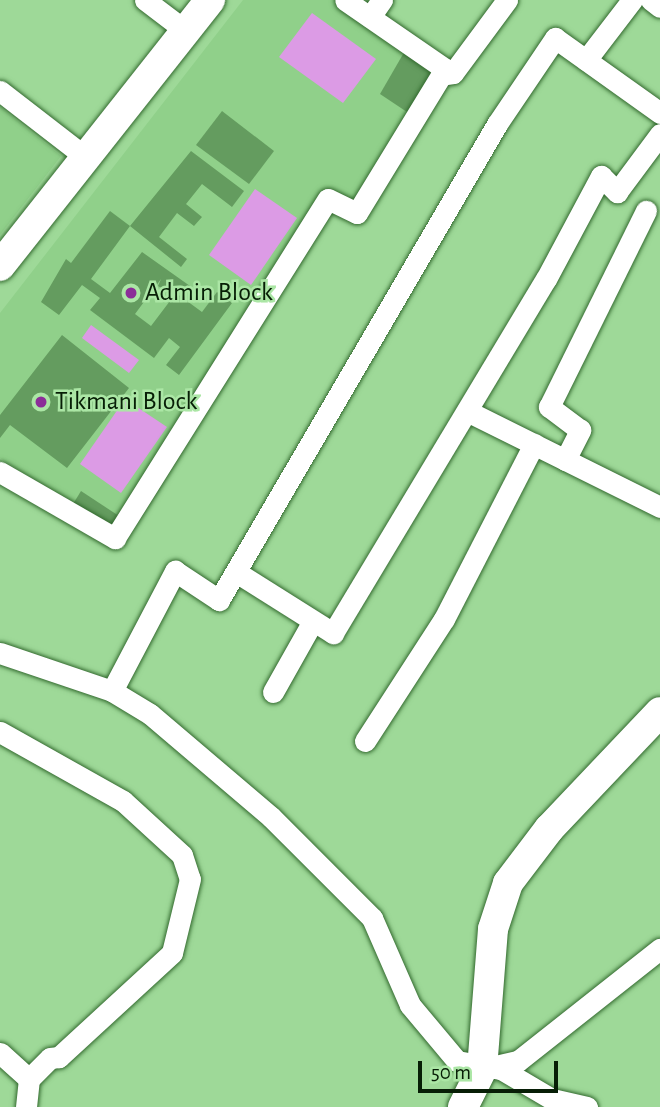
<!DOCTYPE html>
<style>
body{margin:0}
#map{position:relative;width:660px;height:1107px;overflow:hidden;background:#9ed998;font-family:"Alegreya Sans",sans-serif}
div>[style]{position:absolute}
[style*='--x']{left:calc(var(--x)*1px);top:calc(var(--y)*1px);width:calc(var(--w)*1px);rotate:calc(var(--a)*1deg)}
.built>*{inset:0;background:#90d08a}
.green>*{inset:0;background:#dc9be5}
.building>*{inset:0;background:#649c5f}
.roads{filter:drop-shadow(0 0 2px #336a2f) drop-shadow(0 0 2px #336a2f)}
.street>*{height:21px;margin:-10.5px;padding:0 10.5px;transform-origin:10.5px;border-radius:10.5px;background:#fff}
.secondary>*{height:30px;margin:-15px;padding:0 15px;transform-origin:15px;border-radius:15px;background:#fff}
.dots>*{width:19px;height:19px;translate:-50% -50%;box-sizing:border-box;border:4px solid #abe6a5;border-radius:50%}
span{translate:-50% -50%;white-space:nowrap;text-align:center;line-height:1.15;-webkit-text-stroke:5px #abe6a5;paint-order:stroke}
.poi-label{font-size:26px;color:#071e06}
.left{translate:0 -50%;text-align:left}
.scale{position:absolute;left:418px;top:1061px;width:140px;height:32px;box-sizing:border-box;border:4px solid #071e06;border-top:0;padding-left:9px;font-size:21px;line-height:24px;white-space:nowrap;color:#071e06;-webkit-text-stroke:5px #abe6a5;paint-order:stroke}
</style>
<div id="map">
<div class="built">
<i style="clip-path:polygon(243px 0,336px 0,435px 70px,357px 207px,329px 189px,112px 528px,0 458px,0 313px)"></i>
<i style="clip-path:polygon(0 107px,61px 156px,0 235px)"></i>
</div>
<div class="green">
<i style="clip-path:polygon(312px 13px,376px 59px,343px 103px,279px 57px)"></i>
<i style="clip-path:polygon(255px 189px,297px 218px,251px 285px,209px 255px)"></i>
<i style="clip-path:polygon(91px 325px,139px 360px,129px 373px,82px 338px)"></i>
<i style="clip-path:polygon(125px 399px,167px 427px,121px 493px,80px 464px)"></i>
</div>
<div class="building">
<i style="clip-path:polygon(406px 49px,435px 70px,410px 114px,380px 94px)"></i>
<i style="clip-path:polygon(222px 111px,274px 151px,249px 184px,196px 145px)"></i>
<i style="clip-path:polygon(191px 151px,244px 191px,232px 207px,202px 184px,186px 204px,202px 217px,194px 226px,177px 213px,159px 237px,187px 259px,181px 267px,130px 226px)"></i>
<i style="clip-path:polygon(110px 211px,130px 226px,91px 279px,110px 293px,142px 252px,190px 286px,184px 294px,175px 289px,171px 294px,158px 286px,161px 279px,135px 314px,151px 326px,176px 293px,202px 312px,217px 292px,232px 303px,179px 375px,166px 365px,180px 347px,169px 338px,154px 358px,90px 310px,100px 298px,82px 285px,59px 315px,41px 302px,66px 259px,71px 263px)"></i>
<i style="clip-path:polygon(62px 335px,129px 388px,67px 468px,10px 425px,0 438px,0 415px)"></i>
<i style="clip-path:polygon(81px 491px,119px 516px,112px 528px,73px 504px)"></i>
</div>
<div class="roads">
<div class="street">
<i style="--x:145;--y:0;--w:51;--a:37.1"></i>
<i style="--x:651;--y:0;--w:11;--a:38"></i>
<i style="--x:370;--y:17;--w:21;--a:-55"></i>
<i style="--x:586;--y:60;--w:76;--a:-52.5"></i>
<i style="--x:441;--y:75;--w:12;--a:-9"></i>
<i style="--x:453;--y:73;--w:91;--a:-53.5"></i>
<i style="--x:0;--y:91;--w:106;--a:37.7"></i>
<i style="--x:467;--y:411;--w:216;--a:26.4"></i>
<i style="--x:565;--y:460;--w:34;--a:-63"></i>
<i style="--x:580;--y:430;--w:39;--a:-143"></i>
<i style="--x:549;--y:407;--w:219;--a:-63.7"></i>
<i style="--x:0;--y:472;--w:133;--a:29.9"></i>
<i style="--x:115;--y:538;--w:400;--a:-57.9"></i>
<i style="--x:328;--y:199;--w:32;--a:26"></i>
<i style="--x:357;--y:213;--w:169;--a:-58.6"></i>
<i style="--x:445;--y:69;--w:121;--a:-145.4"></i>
<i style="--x:236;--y:572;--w:115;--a:32.2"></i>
<i style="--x:333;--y:633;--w:413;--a:-59"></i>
<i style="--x:546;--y:279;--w:117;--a:-61.9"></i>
<i style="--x:601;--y:176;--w:23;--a:45"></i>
<i style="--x:617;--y:192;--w:72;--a:-53.4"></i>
<i style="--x:0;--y:653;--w:118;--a:18.7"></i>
<i style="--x:112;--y:691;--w:44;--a:31.2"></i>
<i style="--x:150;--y:714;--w:159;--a:40.4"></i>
<i style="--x:271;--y:817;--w:143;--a:45"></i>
<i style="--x:372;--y:918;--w:95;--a:66.4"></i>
<i style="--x:410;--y:1005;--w:73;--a:50"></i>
<i style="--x:457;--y:1061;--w:45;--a:10.3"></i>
<i style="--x:501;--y:1069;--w:59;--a:30.5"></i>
<i style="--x:552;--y:1099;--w:36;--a:13"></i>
<i style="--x:112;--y:691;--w:136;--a:-62.3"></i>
<i style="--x:175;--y:571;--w:53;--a:33.4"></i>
<i style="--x:219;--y:600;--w:551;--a:-59.71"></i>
<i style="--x:497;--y:124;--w:104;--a:-56"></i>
<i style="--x:555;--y:38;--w:129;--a:35.5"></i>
<i style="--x:273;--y:692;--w:81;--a:-60.6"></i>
<i style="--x:0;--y:732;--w:141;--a:29.3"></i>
<i style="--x:123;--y:801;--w:80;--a:42.5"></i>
<i style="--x:182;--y:855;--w:25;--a:72"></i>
<i style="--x:190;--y:879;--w:76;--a:103.7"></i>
<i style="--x:172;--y:953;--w:154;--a:137.4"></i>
<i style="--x:59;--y:1057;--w:9;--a:174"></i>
<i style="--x:50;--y:1058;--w:30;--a:135"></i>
<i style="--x:29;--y:1079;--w:39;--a:-138"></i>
<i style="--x:365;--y:741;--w:145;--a:-57.1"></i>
<i style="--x:444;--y:619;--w:197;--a:-62.8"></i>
<i style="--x:491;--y:1067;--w:28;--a:-13"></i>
<i style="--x:518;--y:1061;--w:181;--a:-38.3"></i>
<i style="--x:26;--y:1107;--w:28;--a:-84"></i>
</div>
<div class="secondary">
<i style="--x:0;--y:266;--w:339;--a:-51.7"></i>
<i style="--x:463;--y:1107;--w:42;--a:-63.4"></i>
<i style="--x:482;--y:1069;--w:140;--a:-85.5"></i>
<i style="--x:493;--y:929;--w:48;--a:-71.9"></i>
<i style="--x:508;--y:883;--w:68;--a:-52.8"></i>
<i style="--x:549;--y:829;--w:161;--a:-46.5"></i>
</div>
</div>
<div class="dots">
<i style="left:131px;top:293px;background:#8b2e98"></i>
<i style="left:41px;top:402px;background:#8b2e98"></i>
</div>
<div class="poi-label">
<span class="left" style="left:145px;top:293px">Admin Block</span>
<span class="left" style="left:55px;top:402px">Tikmani Block</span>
</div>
<div class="scale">50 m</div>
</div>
